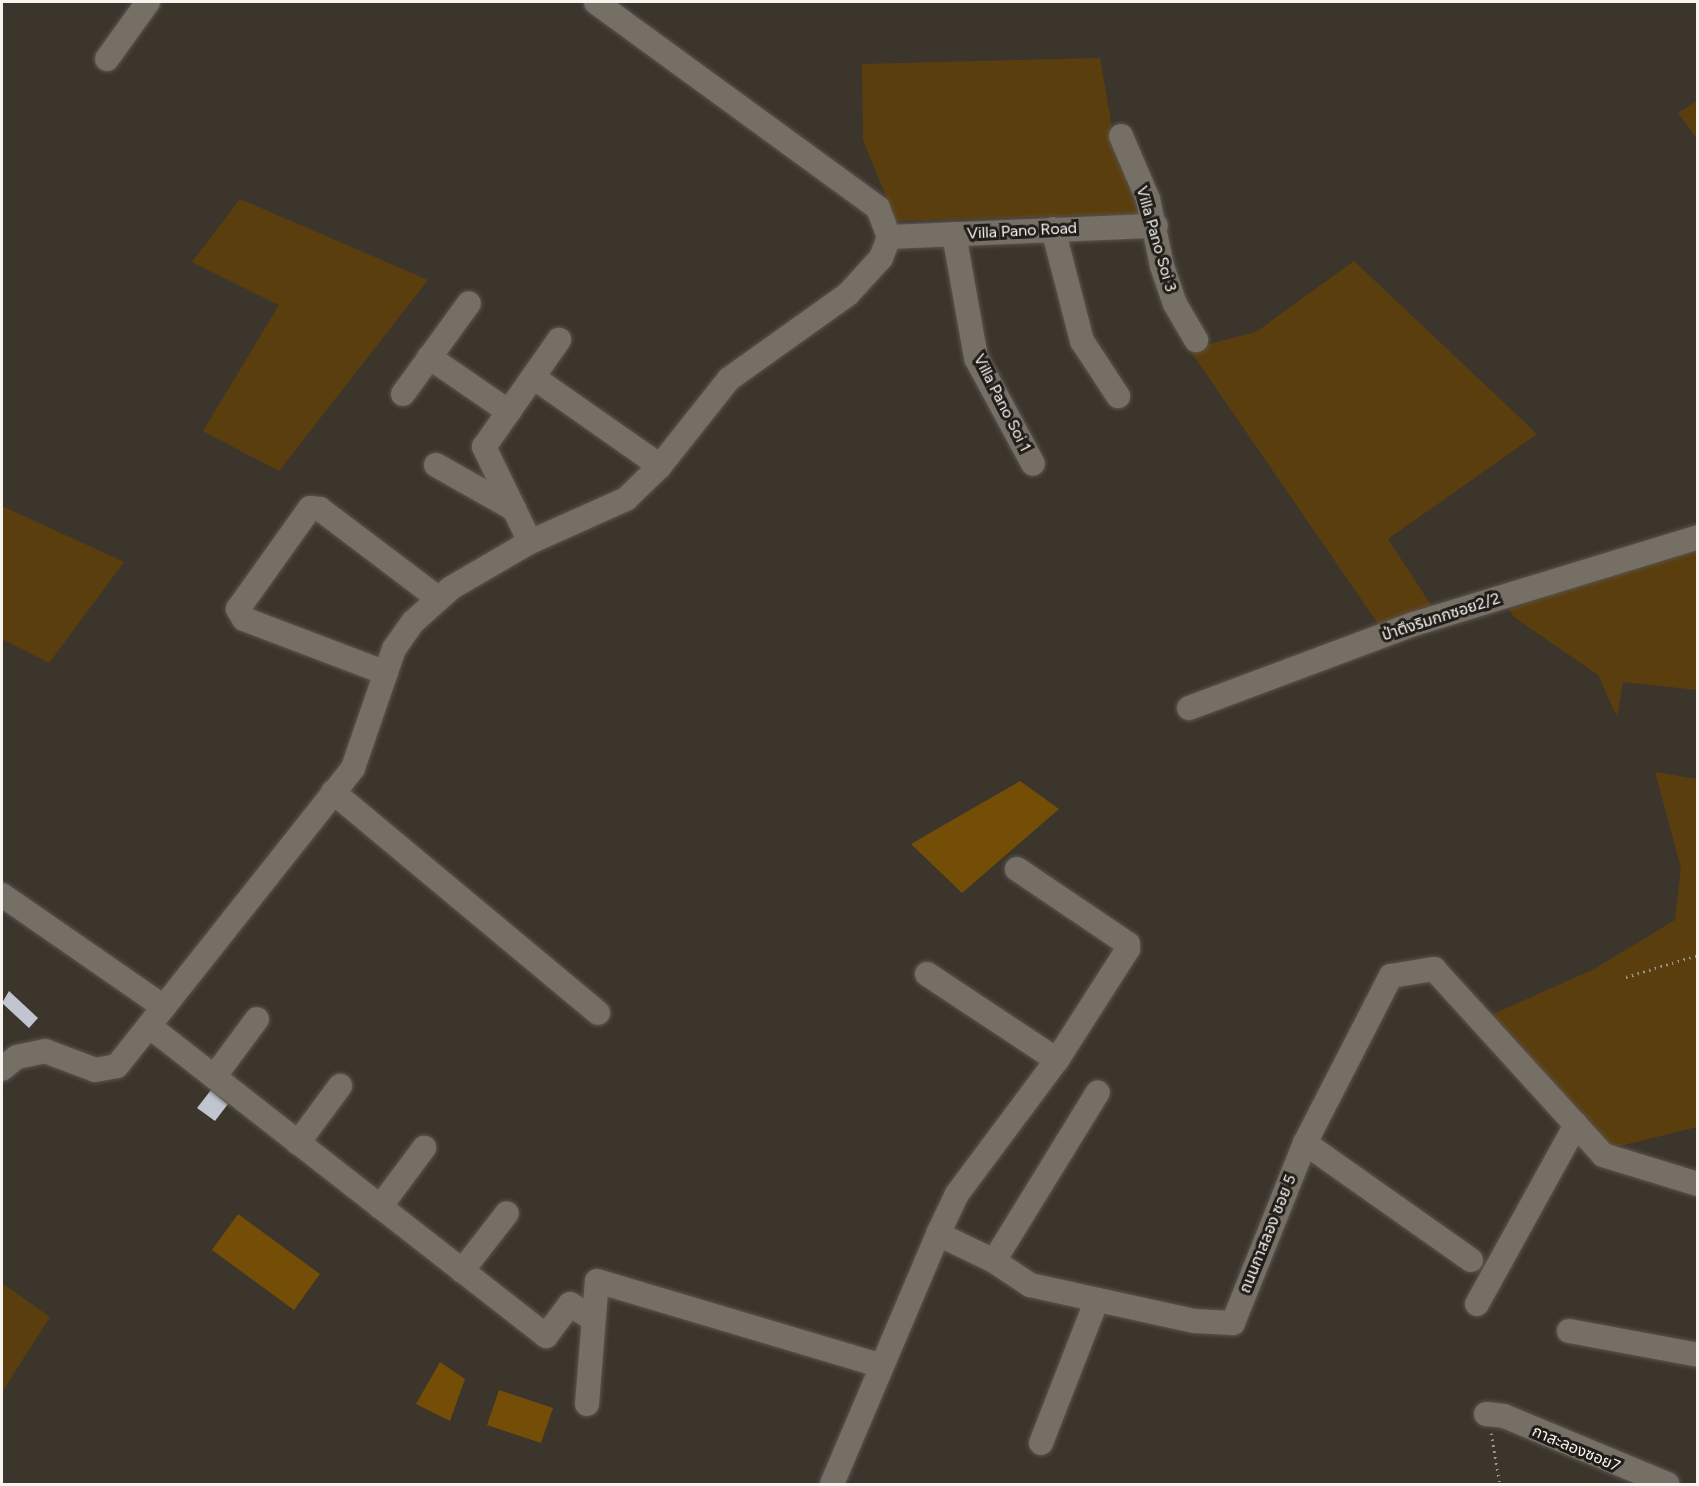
<!DOCTYPE html>
<meta charset="utf-8">
<style>
body{margin:0}
#map{position:relative;width:1699px;height:1486px;overflow:hidden;background:#3b352c;font-family:Figtree,"Noto Sans Thai",sans-serif}
div>[style]{position:absolute}
[style*='--x']{left:calc(var(--x)*1px);top:calc(var(--y)*1px);width:calc(var(--w)*1px);rotate:calc(var(--a)*1deg)}
.green>*{inset:0;background:#5b3e0d}
.water>*{inset:0;background:#744e06}
.building>*{inset:0;background:#c0c5d0}
.path>*{height:3px;margin-top:-1.5px;transform-origin:0;background:repeating-linear-gradient(90deg,#9a958e 0 1.5px,transparent 0 6px)}
.roads{filter:drop-shadow(0 0 2px #59544d) drop-shadow(0 0 2px #59544d)}
.minor>*{height:24px;margin:-12px;padding:0 12px;transform-origin:12px;border-radius:12px;background:#766f65}
span{translate:-50% -50%;white-space:nowrap;text-align:center;line-height:1.15;-webkit-text-stroke:6px #201d19;paint-order:stroke}
.street-label{font-size:16px;color:#f7f3ee}
.frame{position:absolute;inset:0;border:3px solid #f7f3ee;pointer-events:none}
</style>
<div id="map">
<div class="green">
<i style="clip-path:polygon(1100px 58px,1113px 133px,1143px 214px,896px 221px,863px 140px,862px 64px)"></i>
<i style="clip-path:polygon(1697px 101px,1697px 139px,1678px 113px)"></i>
<i style="clip-path:polygon(240px 199px,428px 280px,279px 471px,203px 431px,279px 305px,192px 262px)"></i>
<i style="clip-path:polygon(1354px 261px,1537px 434px,1388px 539px,1435px 611px,1381px 628px,1189px 349px,1256px 332px)"></i>
<i style="clip-path:polygon(2px 506px,124px 562px,49px 663px,2px 639px)"></i>
<i style="clip-path:polygon(1697px 545px,1697px 690px,1623px 682px,1617px 717px,1598px 675px,1514px 617px,1509px 609px)"></i>
<i style="clip-path:polygon(1655px 772px,1697px 779px,1697px 1127px,1608px 1149px,1491px 1015px,1594px 969px,1675px 920px,1681px 868px)"></i>
<i style="clip-path:polygon(2px 1283px,50px 1317px,2px 1392px)"></i>
</div>
<div class="water">
<i style="clip-path:polygon(1020px 781px,1059px 809px,962px 893px,911px 844px)"></i>
<i style="clip-path:polygon(238px 1214px,320px 1274px,294px 1310px,212px 1250px)"></i>
<i style="clip-path:polygon(440px 1362px,465px 1379px,450px 1421px,416px 1404px)"></i>
<i style="clip-path:polygon(499px 1390px,553px 1408px,541px 1443px,487px 1425px)"></i>
</div>
<div class="building">
<i style="clip-path:polygon(9px 991px,38px 1018px,29px 1028px,2px 1003px)"></i>
<i style="clip-path:polygon(211px 1090px,228px 1104px,215px 1121px,197px 1108px)"></i>
</div>
<div class="path">
<i style="--x:1626;--y:977;--w:75;--a:-17"></i>
<i style="--x:1491;--y:1433;--w:52;--a:80"></i>
</div>
<div class="roads">
<div class="minor">
<i style="--x:107;--y:59;--w:70;--a:-54.3"></i>
<i style="--x:1121;--y:136;--w:69;--a:66.8"></i>
<i style="--x:1148;--y:199;--w:68;--a:78.2"></i>
<i style="--x:1162;--y:266;--w:40;--a:71.1"></i>
<i style="--x:1175;--y:304;--w:42;--a:59.7"></i>
<i style="--x:1053;--y:229;--w:116;--a:75.5"></i>
<i style="--x:1082;--y:341;--w:66;--a:56.8"></i>
<i style="--x:954;--y:234;--w:126;--a:79.9"></i>
<i style="--x:976;--y:358;--w:120;--a:61.7"></i>
<i style="--x:889;--y:237;--w:267;--a:-2.4"></i>
<i style="--x:429;--y:357;--w:97;--a:34.5"></i>
<i style="--x:533;--y:377;--w:155;--a:35"></i>
<i style="--x:403;--y:394;--w:112;--a:-54"></i>
<i style="--x:436;--y:465;--w:90;--a:29.4"></i>
<i style="--x:530;--y:542;--w:106;--a:-115.8"></i>
<i style="--x:484;--y:447;--w:131;--a:-55"></i>
<i style="--x:386;--y:673;--w:152;--a:-159.2"></i>
<i style="--x:244;--y:619;--w:12;--a:-121"></i>
<i style="--x:238;--y:609;--w:124;--a:-54.5"></i>
<i style="--x:310;--y:508;--w:10;--a:6"></i>
<i style="--x:320;--y:509;--w:149;--a:37.1"></i>
<i style="--x:1189;--y:708;--w:240;--a:-20.5"></i>
<i style="--x:1414;--y:624;--w:297;--a:-17"></i>
<i style="--x:333;--y:792;--w:345;--a:39.8"></i>
<i style="--x:2;--y:895;--w:197;--a:34.7"></i>
<i style="--x:927;--y:974;--w:156;--a:33.5"></i>
<i style="--x:149;--y:1026;--w:504;--a:37.98"></i>
<i style="--x:546;--y:1336;--w:40;--a:-53"></i>
<i style="--x:570;--y:1304;--w:22;--a:34"></i>
<i style="--x:2;--y:1069;--w:19;--a:-39"></i>
<i style="--x:17;--y:1057;--w:29;--a:-12"></i>
<i style="--x:45;--y:1051;--w:53;--a:20.8"></i>
<i style="--x:95;--y:1070;--w:22;--a:-10"></i>
<i style="--x:117;--y:1066;--w:380;--a:-51.6"></i>
<i style="--x:353;--y:768;--w:126;--a:-71"></i>
<i style="--x:394;--y:649;--w:33;--a:-55"></i>
<i style="--x:413;--y:622;--w:51;--a:-41.8"></i>
<i style="--x:451;--y:588;--w:91;--a:-30.2"></i>
<i style="--x:530;--y:542;--w:105;--a:-24.1"></i>
<i style="--x:626;--y:499;--w:47;--a:-44.1"></i>
<i style="--x:660;--y:466;--w:111;--a:-51.6"></i>
<i style="--x:729;--y:379;--w:146;--a:-35.5"></i>
<i style="--x:848;--y:294;--w:49;--a:-47.5"></i>
<i style="--x:881;--y:258;--w:22;--a:-69"></i>
<i style="--x:889;--y:237;--w:31;--a:-111"></i>
<i style="--x:878;--y:208;--w:349;--a:-143.9"></i>
<i style="--x:214;--y:1077;--w:72;--a:-53.4"></i>
<i style="--x:298;--y:1143;--w:71;--a:-53.6"></i>
<i style="--x:1305;--y:1143;--w:203;--a:35.2"></i>
<i style="--x:380;--y:1207;--w:74;--a:-53.3"></i>
<i style="--x:938;--y:1234;--w:44;--a:-64.6"></i>
<i style="--x:957;--y:1194;--w:167;--a:-53.3"></i>
<i style="--x:1057;--y:1060;--w:132;--a:-57.4"></i>
<i style="--x:1128;--y:949;--w:5;--a:-90"></i>
<i style="--x:1128;--y:944;--w:134;--a:-146"></i>
<i style="--x:994;--y:1261;--w:198;--a:-58.4"></i>
<i style="--x:462;--y:1271;--w:73;--a:-52.2"></i>
<i style="--x:1477;--y:1304;--w:205;--a:-61.1"></i>
<i style="--x:1569;--y:1331;--w:131;--a:10.5"></i>
<i style="--x:587;--y:1404;--w:123;--a:-85.4"></i>
<i style="--x:597;--y:1281;--w:297;--a:16.6"></i>
<i style="--x:1486;--y:1414;--w:18;--a:6"></i>
<i style="--x:1504;--y:1416;--w:177;--a:22.6"></i>
<i style="--x:1041;--y:1443;--w:151;--a:-68.7"></i>
<i style="--x:832;--y:1484;--w:272;--a:-67"></i>
<i style="--x:938;--y:1234;--w:62;--a:25.7"></i>
<i style="--x:994;--y:1261;--w:43;--a:33.7"></i>
<i style="--x:1030;--y:1285;--w:168;--a:12.4"></i>
<i style="--x:1194;--y:1321;--w:39;--a:3"></i>
<i style="--x:1233;--y:1323;--w:194;--a:-68.2"></i>
<i style="--x:1305;--y:1143;--w:188;--a:-62.8"></i>
<i style="--x:1391;--y:976;--w:44;--a:-9.2"></i>
<i style="--x:1434;--y:969;--w:251;--a:47.7"></i>
<i style="--x:1603;--y:1155;--w:99;--a:17"></i>
</div>
</div>
<div class="street-label">
<span style="left:1022px;top:231px;rotate:-3deg">Villa Pano Road</span>
<span style="left:1156px;top:239px;rotate:74deg">Villa Pano Soi 3</span>
<span style="left:1002px;top:403px;rotate:63deg">Villa Pano Soi 1</span>
<span style="left:1441px;top:617px;rotate:-18deg">ป่าตึงริมกกซอย2/2</span>
<span style="left:1268px;top:1234px;rotate:-68deg">ถนนกาสลอง ซอย 5</span>
<span style="left:1576px;top:1449px;rotate:23deg">กาสะลองซอย7</span>
</div>
<div class="frame"></div>
</div>
